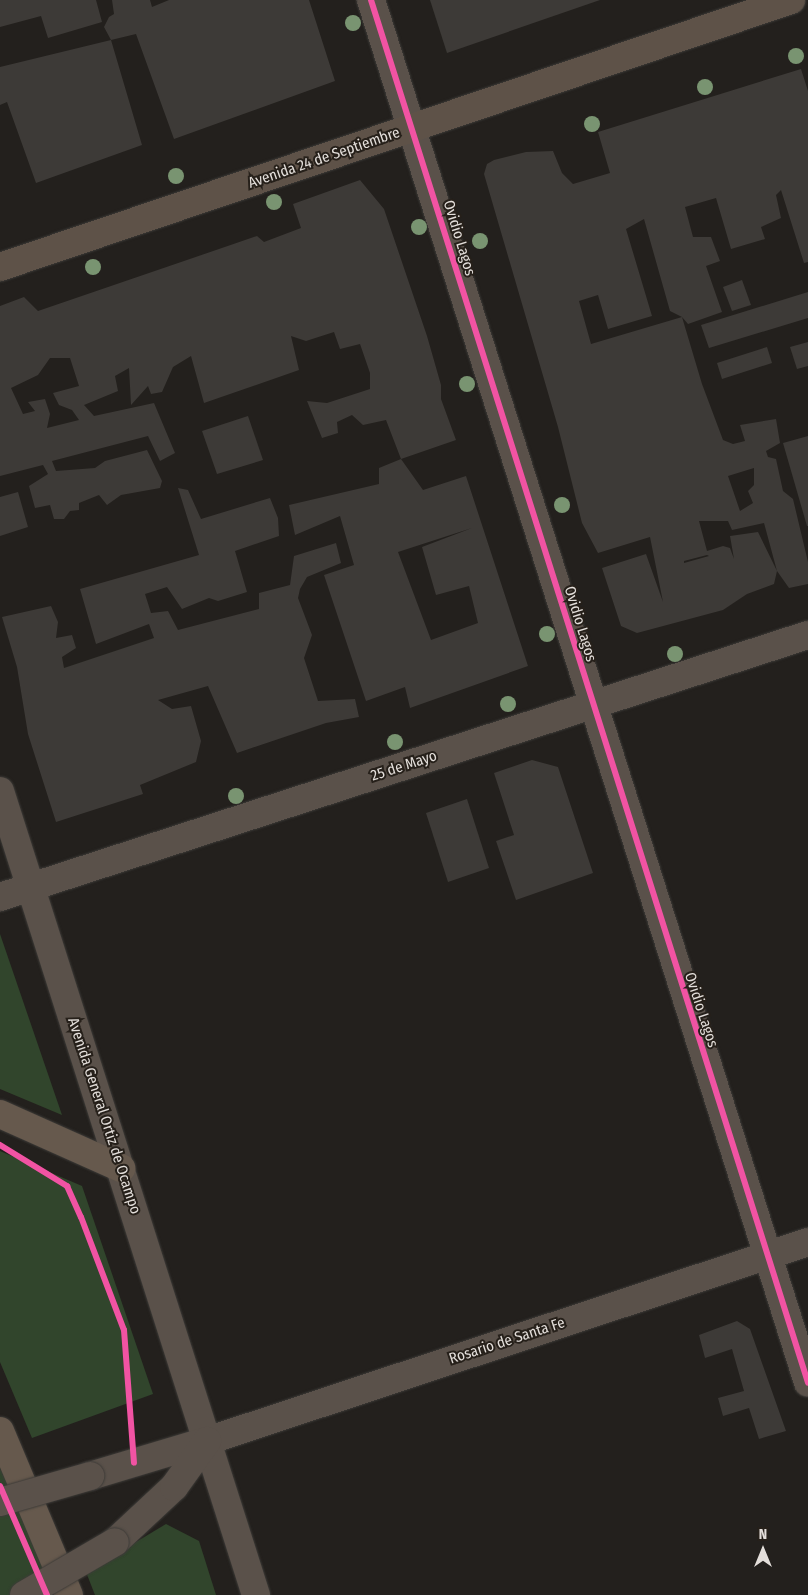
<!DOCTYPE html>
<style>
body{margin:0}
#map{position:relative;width:808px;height:1595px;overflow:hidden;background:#23201d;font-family:"Fira Sans Condensed",sans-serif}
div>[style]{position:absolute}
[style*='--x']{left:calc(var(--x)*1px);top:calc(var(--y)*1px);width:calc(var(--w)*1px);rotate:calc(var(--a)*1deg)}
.green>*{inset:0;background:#31452c}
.building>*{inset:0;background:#3d3a37}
.roads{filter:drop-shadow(0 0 1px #3d3b38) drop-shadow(0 0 1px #3d3b38)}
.minor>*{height:28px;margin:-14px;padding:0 14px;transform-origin:14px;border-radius:14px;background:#5a514a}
.tertiary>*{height:28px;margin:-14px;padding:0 14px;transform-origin:14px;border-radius:14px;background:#5a514a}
.secondary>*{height:28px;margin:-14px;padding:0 14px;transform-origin:14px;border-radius:14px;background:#5e5248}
.primary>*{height:28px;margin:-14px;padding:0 14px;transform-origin:14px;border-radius:14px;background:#66594d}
.bridges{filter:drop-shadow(0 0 1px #3d3b38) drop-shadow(0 0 1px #3d3b38)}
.tertiary-bridge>*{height:28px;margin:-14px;padding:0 14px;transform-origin:14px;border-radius:14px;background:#5a514a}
.cycleway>*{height:6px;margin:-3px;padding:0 3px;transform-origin:3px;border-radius:3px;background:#f153a3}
.trees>*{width:16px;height:16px;margin:-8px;border-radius:50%;background:#799471}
span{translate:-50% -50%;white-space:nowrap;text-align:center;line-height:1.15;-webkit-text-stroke:4px #26201a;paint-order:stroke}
.street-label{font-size:15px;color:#e3deda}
.north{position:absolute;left:738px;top:1525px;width:50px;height:50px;-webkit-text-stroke:4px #26201a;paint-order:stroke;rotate:0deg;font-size:14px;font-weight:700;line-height:20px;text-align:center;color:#e3deda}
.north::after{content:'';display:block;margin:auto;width:18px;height:22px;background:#e3deda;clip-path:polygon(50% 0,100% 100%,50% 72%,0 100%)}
</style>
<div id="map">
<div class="green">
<i style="clip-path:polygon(0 934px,62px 1115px,0 1089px)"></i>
<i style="clip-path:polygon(0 1151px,82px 1186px,153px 1394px,32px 1438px,0 1362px)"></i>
<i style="clip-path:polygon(0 1431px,69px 1595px,0 1595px)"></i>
<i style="clip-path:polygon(166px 1524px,199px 1541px,216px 1595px,95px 1595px,86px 1572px)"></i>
</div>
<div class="building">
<i style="clip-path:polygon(0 0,96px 0,102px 22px,48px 38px,41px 16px,0 27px)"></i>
<i style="clip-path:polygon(112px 0,150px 0,152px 7px,169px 0,309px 0,335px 81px,174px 139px,136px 34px,111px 40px,104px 27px,109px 17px,114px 14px)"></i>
<i style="clip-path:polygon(430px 0,600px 0,447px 53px)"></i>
<i style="clip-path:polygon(111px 40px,142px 145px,36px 183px,7px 102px,0 105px,0 67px)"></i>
<i style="clip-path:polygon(evenodd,801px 69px,808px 91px,808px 262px,804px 263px,781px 190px,776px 195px,781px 218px,761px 227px,765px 239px,731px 249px,716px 198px,685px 207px,693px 237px,711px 237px,720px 261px,706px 266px,722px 312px,688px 324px,682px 317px,670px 311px,644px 219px,626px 229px,652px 316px,608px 329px,598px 295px,579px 301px,591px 344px,682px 317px,702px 384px,723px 440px,733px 444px,745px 441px,740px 425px,776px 419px,780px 443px,766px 451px,768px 457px,776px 459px,783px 491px,793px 499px,808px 562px,808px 584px,789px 588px,777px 571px,764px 523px,732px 530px,728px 521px,699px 521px,707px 551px,723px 546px,730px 548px,734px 559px,730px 536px,758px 532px,777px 571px,774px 584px,747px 594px,723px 610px,637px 633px,621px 626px,602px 568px,646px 554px,663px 602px,650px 537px,598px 553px,582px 523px,558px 427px,484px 174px,487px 164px,494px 160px,526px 152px,553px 151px,562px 173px,573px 184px,610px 173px,598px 132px,801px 69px,754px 468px,754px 485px,748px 491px,753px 503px,740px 511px,728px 476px,754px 468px,801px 69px,707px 555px,709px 556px,684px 563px,684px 561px,707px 555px)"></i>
<i style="clip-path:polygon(evenodd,360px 180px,384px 209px,427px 336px,441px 385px,441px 399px,456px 440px,401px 459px,386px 420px,363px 425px,352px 415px,337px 422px,338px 433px,322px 438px,307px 401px,327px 403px,370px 389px,370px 373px,360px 344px,340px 349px,334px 332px,306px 341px,291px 336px,299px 370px,204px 403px,191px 356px,173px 367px,162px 392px,151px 394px,148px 386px,131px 405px,129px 368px,115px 376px,118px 391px,84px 405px,94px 416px,154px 403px,175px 453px,160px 461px,148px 436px,52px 461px,56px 471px,95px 468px,105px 461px,147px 450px,162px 481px,160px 488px,121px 495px,107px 505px,99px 495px,79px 503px,79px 510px,70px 511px,64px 519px,54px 519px,50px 505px,35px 508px,29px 486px,48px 474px,43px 465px,0 476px,0 306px,24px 297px,38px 311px,257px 236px,264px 242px,301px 228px,293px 204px,360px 180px,50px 358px,70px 358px,79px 386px,53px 393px,59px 405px,72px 410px,79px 420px,47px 428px,50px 414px,45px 399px,28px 402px,35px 411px,23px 414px,11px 388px,38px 375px,50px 358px)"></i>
<i style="clip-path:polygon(742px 280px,751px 305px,732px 311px,723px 287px)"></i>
<i style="clip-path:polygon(808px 292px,808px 318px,709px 348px,701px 325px)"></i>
<i style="clip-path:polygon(808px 342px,808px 366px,797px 369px,790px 347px)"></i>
<i style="clip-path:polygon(767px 347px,772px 363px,722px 379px,717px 363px)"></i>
<i style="clip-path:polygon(248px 416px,263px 460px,217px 474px,202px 431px)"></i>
<i style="clip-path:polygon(808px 436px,808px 526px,807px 526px,783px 443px)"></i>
<i style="clip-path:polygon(evenodd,401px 459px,423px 490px,466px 476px,528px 666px,410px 708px,405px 687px,366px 701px,324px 575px,354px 565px,340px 516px,295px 535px,289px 505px,379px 484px,379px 468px,401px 459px,472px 528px,422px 547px,436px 595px,469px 586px,478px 623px,431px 640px,398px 552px,472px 528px)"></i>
<i style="clip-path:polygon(178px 488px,188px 490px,201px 519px,270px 498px,278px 518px,279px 536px,235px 551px,247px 592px,218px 601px,209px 598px,182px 609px,167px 587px,145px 594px,151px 613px,168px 611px,178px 630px,259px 609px,259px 593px,290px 585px,294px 556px,336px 543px,341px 563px,307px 577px,300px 589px,298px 598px,312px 635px,304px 658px,318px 701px,355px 699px,359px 717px,326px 723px,237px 753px,208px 686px,158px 700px,172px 709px,191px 706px,201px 741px,196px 762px,140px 785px,143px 794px,56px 822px,28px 734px,17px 667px,2px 617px,51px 606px,58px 622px,56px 638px,72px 635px,76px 648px,62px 657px,64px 668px,154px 638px,149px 624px,96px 644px,80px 589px,199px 555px)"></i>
<i style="clip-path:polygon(18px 492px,28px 527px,0 536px,0 497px)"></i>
<i style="clip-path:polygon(532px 760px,558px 767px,593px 873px,516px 900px,496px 841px,514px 835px,494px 773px)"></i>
<i style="clip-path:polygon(467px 799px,489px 868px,448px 882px,426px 813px)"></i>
<i style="clip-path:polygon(737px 1321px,750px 1329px,786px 1431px,759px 1439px,749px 1408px,723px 1416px,718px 1398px,744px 1391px,732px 1349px,705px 1358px,699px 1335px)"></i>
</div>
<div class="roads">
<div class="minor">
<i style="--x:371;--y:0;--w:1450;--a:72.46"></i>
<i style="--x:0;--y:791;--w:844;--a:72.34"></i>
<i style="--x:0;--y:897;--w:849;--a:-17.97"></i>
<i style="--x:207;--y:1441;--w:633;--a:-18.32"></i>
</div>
<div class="tertiary">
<i style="--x:90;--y:1476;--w:122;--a:-16.7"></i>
<i style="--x:115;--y:1542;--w:81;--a:-43"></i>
<i style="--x:174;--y:1487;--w:57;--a:-54.3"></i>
</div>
<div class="secondary">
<i style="--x:0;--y:267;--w:835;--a:-18.65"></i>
</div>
<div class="primary">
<i style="--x:0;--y:1114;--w:133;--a:24.1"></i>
<i style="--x:0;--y:1431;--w:178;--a:67.2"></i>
</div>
</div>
<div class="bridges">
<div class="tertiary-bridge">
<i style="--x:0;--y:1502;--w:94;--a:-16.1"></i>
<i style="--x:24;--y:1595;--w:105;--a:-30.2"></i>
</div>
</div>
<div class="cycleway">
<i style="--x:371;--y:0;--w:1450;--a:72.46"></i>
<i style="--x:0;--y:1145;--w:79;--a:31.5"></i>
<i style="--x:67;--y:1186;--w:34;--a:66"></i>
<i style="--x:81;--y:1217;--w:121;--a:69.2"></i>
<i style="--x:124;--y:1330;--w:133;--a:85.7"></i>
<i style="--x:0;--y:1486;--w:119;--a:66.7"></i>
</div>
<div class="trees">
<i style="left:353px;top:23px"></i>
<i style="left:796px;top:56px"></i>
<i style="left:705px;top:87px"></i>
<i style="left:592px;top:124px"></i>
<i style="left:176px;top:176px"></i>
<i style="left:274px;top:202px"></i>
<i style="left:419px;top:227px"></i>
<i style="left:480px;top:241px"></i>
<i style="left:93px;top:267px"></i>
<i style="left:467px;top:384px"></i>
<i style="left:562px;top:505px"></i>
<i style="left:547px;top:634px"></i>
<i style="left:675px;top:654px"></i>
<i style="left:508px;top:704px"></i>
<i style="left:395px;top:742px"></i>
<i style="left:236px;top:796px"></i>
</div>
<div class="street-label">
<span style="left:324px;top:158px;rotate:-19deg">Avenida 24 de Septiembre</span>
<span style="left:459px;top:238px;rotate:73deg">Ovidio Lagos</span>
<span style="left:580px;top:624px;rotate:73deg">Ovidio Lagos</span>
<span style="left:404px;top:766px;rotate:-18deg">25 de Mayo</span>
<span style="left:701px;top:1010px;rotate:72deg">Ovidio Lagos</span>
<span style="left:104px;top:1116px;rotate:72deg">Avenida General Ortiz de Ocampo</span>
<span style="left:507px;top:1341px;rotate:-18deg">Rosario de Santa Fe</span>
</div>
<div class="north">N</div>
</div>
